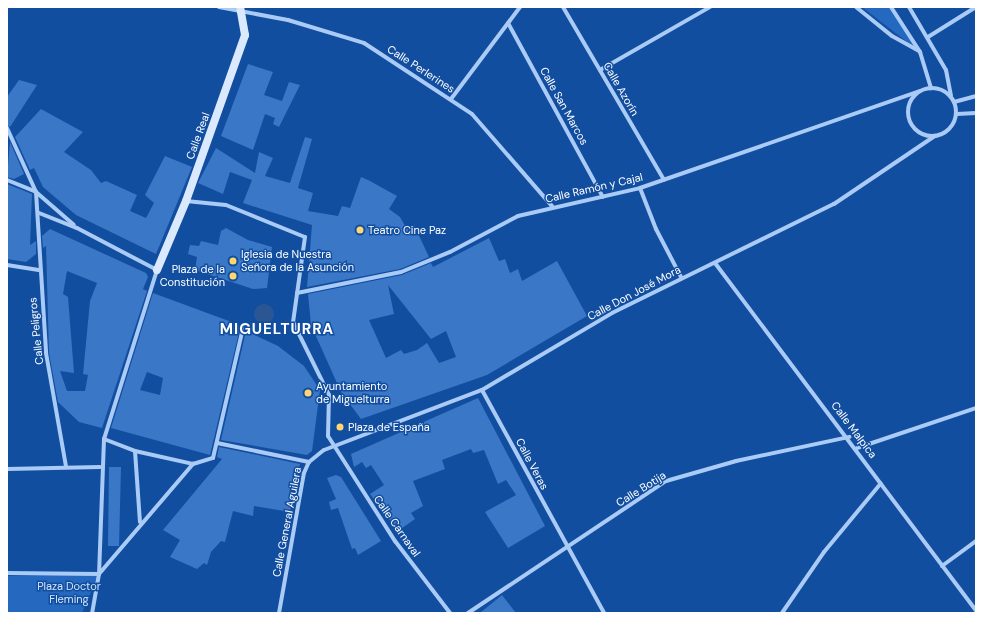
<!DOCTYPE html>
<meta charset="utf-8">
<style>
body{margin:0}
#map{position:relative;width:983px;height:620px;overflow:hidden;background:#124ea0;font-family:"DM Sans",sans-serif}
div>[style]{position:absolute}
[style*='--x']{left:calc(var(--x)*1px);top:calc(var(--y)*1px);width:calc(var(--w)*1px);rotate:calc(var(--a)*1deg)}
.green>*{inset:0;background:#2468bf}
.water>*{inset:0;background:#2a5693}
.round{border-radius:50%}
.building>*{inset:0;background:#3b77c7}
.street>*{height:4px;margin:-2px;padding:0 2px;transform-origin:2px;border-radius:2px;background:#aacbf5}
.street>.ring{margin:-2px;padding:0;box-sizing:content-box;background:none;border:4px solid #aacbf5;border-radius:50%}
.secondary>*{height:8px;margin:-4px;padding:0 4px;transform-origin:4px;border-radius:4px;background:#dae9fd}
.dots>*{width:11px;height:11px;translate:-50% -50%;box-sizing:border-box;border:2px solid #124ea0;border-radius:50%}
span{translate:-50% -50%;white-space:nowrap;text-align:center;line-height:1.15;-webkit-text-stroke:3px #124ea0;paint-order:stroke}
.street-label{font-size:11px;color:#fff}
.poi-label{font-size:11px;color:#fff}
.left{translate:0 -50%;text-align:left}
.right{translate:-100% -50%;text-align:right}
.park-label{font-size:11px;color:#d3e6fe}
.district-label{font-size:15px;color:#fff;font-weight:700;letter-spacing:1px}
.frame{position:absolute;inset:0;border:8px solid #fff;pointer-events:none}
</style>
<div id="map">
<div class="green">
<i style="clip-path:polygon(862px 7px,890px 7px,920px 52px)"></i>
<i style="clip-path:polygon(99px 574px,82px 613px,7px 613px,7px 576px)"></i>
</div>
<div class="water">
<i class="round" style="left:254px;top:304px;width:20px;height:20px"></i>
</div>
<div class="building">
<i style="clip-path:polygon(248px 64px,273px 72px,264px 95px,282px 101px,289px 82px,300px 85px,279px 127px,273px 124px,275px 118px,265px 114px,253px 150px,221px 136px)"></i>
<i style="clip-path:polygon(19px 80px,37px 85px,10px 127px,7px 125px,7px 97px)"></i>
<i style="clip-path:polygon(41px 109px,83px 132px,64px 152px,91px 170px,101px 183px,106px 181px,137px 195px,130px 211px,146px 218px,154px 203px,145px 195px,165px 156px,192px 167px,156px 254px,76px 215px,43px 187px,34px 168px,30px 170px,15px 137px)"></i>
<i style="clip-path:polygon(305px 137px,312px 139px,298px 188px,313px 193px,308px 211px,338px 216px,342px 206px,350px 208px,361px 177px,370px 181px,397px 196px,389px 209px,400px 217px,407px 229px,414px 225px,429px 257px,400px 269px,307px 287px,312px 225px,243px 203px,252px 180px,230px 172px,223px 194px,198px 183px,216px 148px,255px 173px,259px 152px,273px 158px,265px 176px,290px 183px)"></i>
<i style="clip-path:polygon(10px 142px,24px 174px,14px 179px,7px 177px)"></i>
<i style="clip-path:polygon(7px 184px,32px 194px,30px 245px,36px 241px,36px 254px,26px 262px,7px 259px)"></i>
<i style="clip-path:polygon(226px 228px,248px 240px,272px 247px,267px 288px,253px 289px,195px 270px,197px 257px,188px 254px,190px 245px,199px 246px,201px 241px,218px 245px,221px 231px)"></i>
<i style="clip-path:polygon(evenodd,50px 229px,146px 273px,148px 277px,143px 289px,147px 291px,102px 428px,79px 422px,58px 402px,49px 353px,46px 246px,43px 248px,42px 236px,50px 229px,67px 271px,97px 283px,90px 301px,83px 374px,88px 375px,85px 391px,67px 391px,60px 371px,74px 373px,68px 297px,63px 294px,67px 271px)"></i>
<i style="clip-path:polygon(evenodd,489px 238px,499px 261px,505px 259px,510px 273px,518px 269px,522px 281px,557px 261px,587px 316px,487px 375px,361px 419px,341px 392px,311px 325px,308px 294px,402px 275px,431px 263px,433px 267px,489px 238px,388px 285px,431px 339px,446px 331px,456px 357px,439px 363px,427px 343px,417px 350px,404px 354px,401px 350px,386px 358px,369px 320px,394px 314px,388px 285px)"></i>
<i style="clip-path:polygon(evenodd,153px 293px,237px 324px,240px 328px,210px 455px,111px 428px,153px 293px,147px 372px,163px 378px,160px 395px,140px 390px,147px 372px)"></i>
<i style="clip-path:polygon(246px 331px,278px 346px,304px 366px,320px 390px,312px 451px,307px 455px,221px 440px)"></i>
<i style="clip-path:polygon(478px 398px,545px 526px,508px 548px,485px 512px,516px 495px,506px 480px,498px 484px,484px 450px,473px 453px,471px 449px,442px 460px,445px 469px,413px 481px,423px 506px,411px 513px,415px 519px,398px 531px,370px 494px,384px 485px,371px 465px,366px 468px,362px 462px,354px 467px,351px 454px)"></i>
<i style="clip-path:polygon(219px 447px,300px 464px,290px 512px,254px 506px,253px 516px,233px 511px,225px 542px,221px 541px,211px 552px,207px 565px,204px 563px,197px 569px,170px 557px,180px 540px,163px 530px,222px 459px,217px 457px)"></i>
<i style="clip-path:polygon(109px 467px,121px 467px,119px 546px,108px 546px)"></i>
<i style="clip-path:polygon(336px 475px,341px 477px,381px 541px,358px 555px,355px 548px,352px 549px,338px 508px,331px 510px,329px 502px,336px 499px,327px 478px)"></i>
<i style="clip-path:polygon(502px 595px,516px 613px,480px 613px)"></i>
</div>
<div class="street">
<i style="--x:219;--y:7;--w:70;--a:10.7"></i>
<i style="--x:288;--y:20;--w:79;--a:16.8"></i>
<i style="--x:364;--y:43;--w:129;--a:33.3"></i>
<i style="--x:472;--y:114;--w:122;--a:49"></i>
<i style="--x:563;--y:7;--w:200;--a:59.7"></i>
<i style="--x:856;--y:7;--w:46;--a:38.9"></i>
<i style="--x:892;--y:36;--w:31;--a:29"></i>
<i style="--x:891;--y:7;--w:54;--a:57.2"></i>
<i style="--x:920;--y:52;--w:38;--a:73"></i>
<i style="--x:909;--y:7;--w:73;--a:59.6"></i>
<i style="--x:946;--y:70;--w:26;--a:79"></i>
<i style="--x:508;--y:23;--w:198;--a:61.4"></i>
<i style="--x:928;--y:37;--w:57;--a:-32"></i>
<i style="--x:600;--y:70;--w:127;--a:-29.8"></i>
<i class="ring" style="left:908px;top:88px;width:44px;height:44px"></i>
<i style="--x:451;--y:99;--w:115;--a:-53.1"></i>
<i style="--x:954;--y:102;--w:23;--a:-15"></i>
<i style="--x:957;--y:114;--w:19;--a:-3"></i>
<i style="--x:7;--y:128;--w:70;--a:65.6"></i>
<i style="--x:36;--y:192;--w:161;--a:86.4"></i>
<i style="--x:46;--y:353;--w:115;--a:80"></i>
<i style="--x:7;--y:180;--w:31;--a:22"></i>
<i style="--x:36;--y:192;--w:50;--a:41"></i>
<i style="--x:640;--y:188;--w:44;--a:68.7"></i>
<i style="--x:656;--y:229;--w:54;--a:62.5"></i>
<i style="--x:186;--y:201;--w:40;--a:5.7"></i>
<i style="--x:226;--y:205;--w:85;--a:22.1"></i>
<i style="--x:305;--y:237;--w:86;--a:98"></i>
<i style="--x:293;--y:322;--w:81;--a:63.7"></i>
<i style="--x:329;--y:395;--w:41;--a:91.4"></i>
<i style="--x:328;--y:436;--w:125;--a:57.5"></i>
<i style="--x:395;--y:541;--w:91;--a:52.6"></i>
<i style="--x:39;--y:213;--w:41;--a:21.5"></i>
<i style="--x:77;--y:228;--w:90;--a:27.7"></i>
<i style="--x:157;--y:270;--w:177;--a:107.4"></i>
<i style="--x:104;--y:439;--w:135;--a:92.1"></i>
<i style="--x:99;--y:574;--w:40;--a:100"></i>
<i style="--x:715;--y:263;--w:434;--a:53.1"></i>
<i style="--x:7;--y:265;--w:32;--a:9"></i>
<i style="--x:297;--y:293;--w:106;--a:-11.4"></i>
<i style="--x:401;--y:272;--w:53;--a:-22.2"></i>
<i style="--x:450;--y:252;--w:77;--a:-27.9"></i>
<i style="--x:518;--y:216;--w:125;--a:-12.9"></i>
<i style="--x:640;--y:188;--w:296;--a:-19.1"></i>
<i style="--x:482;--y:390;--w:254;--a:61.3"></i>
<i style="--x:104;--y:439;--w:33;--a:21"></i>
<i style="--x:135;--y:451;--w:59;--a:12.6"></i>
<i style="--x:193;--y:464;--w:21;--a:-17"></i>
<i style="--x:213;--y:458;--w:133;--a:-77"></i>
<i style="--x:217;--y:443;--w:94;--a:11.7"></i>
<i style="--x:857;--y:448;--w:126;--a:-18.6"></i>
<i style="--x:135;--y:451;--w:71;--a:86"></i>
<i style="--x:7;--y:469;--w:93;--a:-1.2"></i>
<i style="--x:942;--y:566;--w:42;--a:-36.3"></i>
<i style="--x:7;--y:573;--w:92;--a:0.6"></i>
<i style="--x:99;--y:574;--w:145;--a:-49.5"></i>
<i style="--x:279;--y:613;--w:142;--a:-79.9"></i>
<i style="--x:304;--y:473;--w:12;--a:-66"></i>
<i style="--x:309;--y:462;--w:19;--a:-39"></i>
<i style="--x:324;--y:450;--w:169;--a:-20.8"></i>
<i style="--x:482;--y:390;--w:151;--a:-30.6"></i>
<i style="--x:612;--y:313;--w:247;--a:-26.2"></i>
<i style="--x:834;--y:204;--w:122;--a:-34"></i>
<i style="--x:468;--y:613;--w:238;--a:-33.7"></i>
<i style="--x:666;--y:481;--w:73;--a:-15.9"></i>
<i style="--x:736;--y:461;--w:116;--a:-12"></i>
<i style="--x:782;--y:613;--w:74;--a:-55.5"></i>
<i style="--x:824;--y:552;--w:89;--a:-50.4"></i>
</div>
<div class="secondary">
<i style="--x:157;--y:270;--w:75;--a:-67.2"></i>
<i style="--x:186;--y:201;--w:176;--a:-70.4"></i>
<i style="--x:245;--y:35;--w:28;--a:-100"></i>
</div>
<div class="dots">
<i style="left:360px;top:230px;background:#ffd76e"></i>
<i style="left:233px;top:261px;background:#ffd76e"></i>
<i style="left:233px;top:276px;background:#ffd76e"></i>
<i style="left:308px;top:393px;background:#ffd76e"></i>
<i style="left:340px;top:427px;background:#ffd76e"></i>
</div>
<div class="street-label">
<span style="left:421px;top:69px;rotate:33deg">Calle Perlerines</span>
<span style="left:621px;top:89px;rotate:60deg">Calle Azorín</span>
<span style="left:564px;top:106px;rotate:61deg">Calle San Marcos</span>
<span style="left:198px;top:136px;rotate:-70deg">Calle Real</span>
<span style="left:594px;top:188px;rotate:-13deg">Calle Ramón y Cajal</span>
<span style="left:634px;top:293px;rotate:-28deg">Calle Don José Mora</span>
<span style="left:36px;top:331px;rotate:-96deg">Calle Peligros</span>
<span style="left:854px;top:430px;rotate:53deg">Calle Malpica</span>
<span style="left:532px;top:464px;rotate:62deg">Calle Veras</span>
<span style="left:641px;top:489px;rotate:-32deg">Calle Botija</span>
<span style="left:287px;top:522px;rotate:-79deg">Calle General Aguilera</span>
<span style="left:397px;top:526px;rotate:55deg">Calle Carnaval</span>
</div>
<div class="poi-label">
<span class="left" style="left:368px;top:230px">Teatro Cine Paz</span>
<span class="left" style="left:241px;top:261px">Iglesia de Nuestra<br>Señora de la Asunción</span>
<span class="right" style="left:225px;top:276px">Plaza de la<br>Constitución</span>
<span class="left" style="left:316px;top:393px">Ayuntamiento<br>de Miguelturra</span>
<span class="left" style="left:348px;top:427px">Plaza de España</span>
</div>
<div class="park-label">
<span style="left:69px;top:593px">Plaza Doctor<br>Fleming</span>
</div>
<div class="district-label">
<span style="left:277px;top:330px">MIGUELTURRA</span>
</div>
<div class="frame"></div>
</div>
